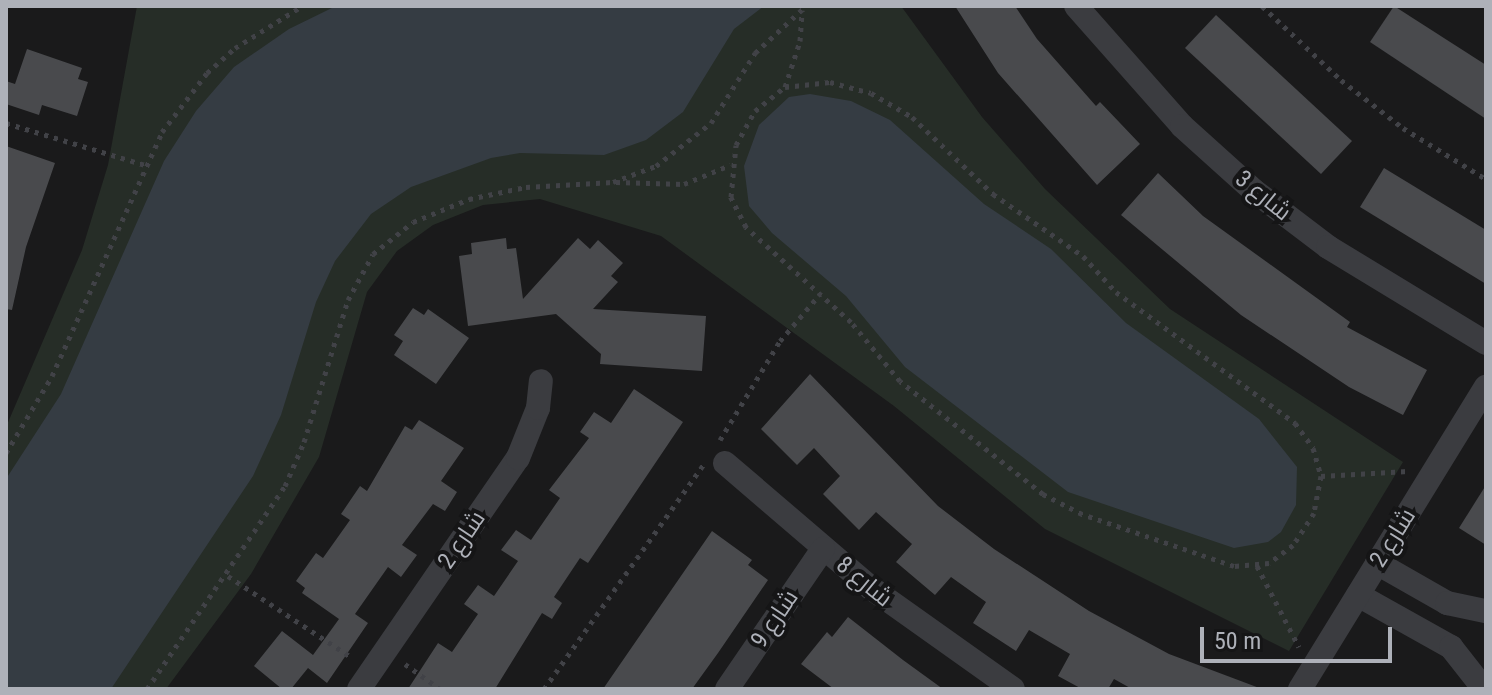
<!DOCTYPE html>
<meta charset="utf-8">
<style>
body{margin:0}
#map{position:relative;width:1492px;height:695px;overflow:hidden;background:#1a1a1b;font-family:"Roboto Condensed",Cairo,sans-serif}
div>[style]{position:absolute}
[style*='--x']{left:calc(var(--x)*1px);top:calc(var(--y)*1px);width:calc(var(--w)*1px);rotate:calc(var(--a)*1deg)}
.green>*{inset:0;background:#262d27}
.water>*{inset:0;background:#353c43}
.building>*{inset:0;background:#494a4d}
.path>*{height:5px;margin-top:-2.5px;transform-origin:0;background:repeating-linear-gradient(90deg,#414247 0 4px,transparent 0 10px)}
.street>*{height:24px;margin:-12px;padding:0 12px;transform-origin:12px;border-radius:12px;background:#3b3c40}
span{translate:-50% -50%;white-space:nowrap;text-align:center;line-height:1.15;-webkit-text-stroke:8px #151516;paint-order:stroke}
.street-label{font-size:24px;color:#aeb1b9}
.frame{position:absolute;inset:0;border:8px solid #aeb1b9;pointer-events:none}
.scale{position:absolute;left:1200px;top:627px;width:192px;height:36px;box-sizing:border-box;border:4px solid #aeb1b9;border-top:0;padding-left:10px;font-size:24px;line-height:28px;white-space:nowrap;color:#aeb1b9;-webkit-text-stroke:6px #151516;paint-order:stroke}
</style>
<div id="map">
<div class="green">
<i style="clip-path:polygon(137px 6px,901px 6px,982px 117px,1045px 189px,1170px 309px,1403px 462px,1289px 651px,1045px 529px,894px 406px,661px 236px,540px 199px,483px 205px,433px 225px,397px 251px,367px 292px,319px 457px,251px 574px,166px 689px,6px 689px,6px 427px,82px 250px,108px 165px)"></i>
</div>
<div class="water">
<i style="clip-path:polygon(336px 6px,764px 6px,734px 29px,683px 112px,646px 140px,604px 155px,520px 153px,491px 158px,411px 187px,371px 214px,335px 261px,316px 302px,281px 415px,253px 476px,111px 689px,6px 689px,6px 479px,61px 394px,164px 161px,196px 111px,234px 67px,289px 29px)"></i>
<i style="clip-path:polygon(810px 94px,851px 101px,890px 120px,984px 204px,1051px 249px,1126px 323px,1259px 419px,1297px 467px,1296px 505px,1281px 532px,1268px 542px,1234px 548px,1068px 492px,905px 367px,846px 296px,772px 233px,749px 206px,744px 166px,759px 125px,789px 97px)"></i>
</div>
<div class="building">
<i style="clip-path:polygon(955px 6px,1015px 6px,1037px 39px,1096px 106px,1100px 102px,1140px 144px,1097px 185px,998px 73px)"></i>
<i style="clip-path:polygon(1394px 6px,1486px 65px,1486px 119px,1370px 42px)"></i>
<i style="clip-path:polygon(1216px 15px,1352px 141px,1321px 174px,1185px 48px)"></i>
<i style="clip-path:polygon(27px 49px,82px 68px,78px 79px,88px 82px,77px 116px,42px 105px,39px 115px,6px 104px,6px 81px,15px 84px)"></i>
<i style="clip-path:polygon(6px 146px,55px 163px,26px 247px,12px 310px,6px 309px)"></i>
<i style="clip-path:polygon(1384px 168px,1486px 230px,1486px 284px,1360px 207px)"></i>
<i style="clip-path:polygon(1158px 173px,1203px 216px,1350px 322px,1347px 327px,1427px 370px,1403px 415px,1349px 387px,1241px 315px,1121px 215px)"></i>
<i style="clip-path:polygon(506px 238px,507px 249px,516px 248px,523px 299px,578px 238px,590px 249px,598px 240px,623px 263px,611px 276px,618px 282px,593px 309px,706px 316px,702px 371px,600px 364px,601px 354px,556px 314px,468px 326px,459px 256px,472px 254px,471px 243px)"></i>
<i style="clip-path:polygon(413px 308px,424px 315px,428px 309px,469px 338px,436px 384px,394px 355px,403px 341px,394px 335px)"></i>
<i style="clip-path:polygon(810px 374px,938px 506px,994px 549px,1089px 611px,1169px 654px,1262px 689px,1132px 689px,1114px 679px,1108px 689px,1082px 689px,1058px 676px,1070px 654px,1029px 630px,1016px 651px,973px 623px,986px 602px,951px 577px,935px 595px,896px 562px,912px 544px,876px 512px,859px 530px,823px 494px,840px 476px,814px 448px,797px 465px,761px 429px)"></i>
<i style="clip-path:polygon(634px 389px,683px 422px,588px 563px,580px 558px,554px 597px,562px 603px,552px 619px,542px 613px,495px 689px,408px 689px,438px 643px,452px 652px,478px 614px,464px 604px,478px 585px,494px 596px,518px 561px,501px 550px,516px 530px,531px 540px,560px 498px,549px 490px,589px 438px,580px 432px,594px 412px,611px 423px)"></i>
<i style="clip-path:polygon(419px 420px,464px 448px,441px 481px,457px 492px,445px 511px,433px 504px,402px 545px,417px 555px,401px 577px,388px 567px,355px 614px,368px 623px,327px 683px,308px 668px,291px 689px,282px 689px,254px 666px,282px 631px,313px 655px,339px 619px,302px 593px,305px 588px,296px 581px,316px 553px,323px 558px,350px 520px,341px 514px,360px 486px,367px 491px,405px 426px,412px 430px)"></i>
<i style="clip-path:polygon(1486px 485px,1486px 545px,1459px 528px)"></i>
<i style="clip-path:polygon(712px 531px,752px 560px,748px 565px,768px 580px,718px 653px,692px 689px,603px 689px)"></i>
<i style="clip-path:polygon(848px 617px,903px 660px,943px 689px,834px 689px,801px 664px,827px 632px,832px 637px)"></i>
</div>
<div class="path">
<i style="--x:1262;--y:6;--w:108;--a:43.1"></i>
<i style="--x:1341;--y:80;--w:78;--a:37.7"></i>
<i style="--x:1403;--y:128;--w:97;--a:31.6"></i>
<i style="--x:830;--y:82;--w:42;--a:15"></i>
<i style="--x:871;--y:93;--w:48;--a:30.3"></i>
<i style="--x:912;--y:117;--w:112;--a:43.5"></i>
<i style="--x:993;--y:194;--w:109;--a:34.6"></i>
<i style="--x:1083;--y:256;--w:49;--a:47.5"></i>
<i style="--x:1116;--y:292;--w:222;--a:36.2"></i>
<i style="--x:1295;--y:423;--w:31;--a:54"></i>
<i style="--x:1313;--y:448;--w:29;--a:74"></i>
<i style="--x:1321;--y:476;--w:38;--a:101"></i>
<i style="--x:1314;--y:513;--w:38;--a:123"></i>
<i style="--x:1293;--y:545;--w:30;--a:143"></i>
<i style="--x:1269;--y:563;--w:35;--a:175"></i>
<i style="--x:1234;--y:566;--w:161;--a:-161.1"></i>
<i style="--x:1082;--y:514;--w:44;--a:-152.9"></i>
<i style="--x:1043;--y:494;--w:182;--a:-141.7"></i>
<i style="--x:900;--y:381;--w:77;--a:-129.7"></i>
<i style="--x:851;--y:322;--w:142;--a:-137.9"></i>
<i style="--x:746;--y:227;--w:34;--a:-117"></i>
<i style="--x:731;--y:197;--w:52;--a:-84.5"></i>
<i style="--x:736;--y:145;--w:39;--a:-61"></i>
<i style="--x:755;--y:111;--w:38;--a:-39"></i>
<i style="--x:785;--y:87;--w:45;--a:-6.3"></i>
<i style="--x:785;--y:87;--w:48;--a:-71.9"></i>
<i style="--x:800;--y:41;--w:31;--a:-86"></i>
<i style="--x:6;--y:123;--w:145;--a:16.8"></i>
<i style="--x:616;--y:182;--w:68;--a:1.7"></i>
<i style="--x:684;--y:184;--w:50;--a:-22.4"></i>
<i style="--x:720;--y:440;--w:116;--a:-58.8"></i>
<i style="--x:780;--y:341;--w:62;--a:-49.6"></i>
<i style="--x:6;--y:453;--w:90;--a:-59.1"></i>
<i style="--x:52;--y:376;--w:268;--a:-65.7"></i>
<i style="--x:162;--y:132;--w:74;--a:-52.7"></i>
<i style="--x:207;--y:73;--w:38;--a:-42"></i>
<i style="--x:235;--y:48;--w:79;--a:-32.1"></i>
<i style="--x:1321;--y:476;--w:87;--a:-3.3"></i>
<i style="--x:1257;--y:566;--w:91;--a:62.6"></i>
<i style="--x:228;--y:576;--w:147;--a:33.4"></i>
<i style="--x:405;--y:664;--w:43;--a:35.5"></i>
<i style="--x:147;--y:689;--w:245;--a:-55.8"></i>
<i style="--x:285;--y:486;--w:48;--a:-66.6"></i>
<i style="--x:304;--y:442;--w:149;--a:-72.8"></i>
<i style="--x:348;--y:300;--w:52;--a:-61.5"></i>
<i style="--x:373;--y:254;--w:51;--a:-38.7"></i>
<i style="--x:413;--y:222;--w:61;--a:-22.3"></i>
<i style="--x:469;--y:199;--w:58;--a:-11.9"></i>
<i style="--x:526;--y:187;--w:87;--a:-3.3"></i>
<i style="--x:613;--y:182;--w:46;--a:-20.4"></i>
<i style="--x:656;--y:166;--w:70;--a:-38"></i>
<i style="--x:711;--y:123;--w:83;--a:-57.8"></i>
<i style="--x:755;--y:53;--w:69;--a:-42.7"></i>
<i style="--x:544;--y:689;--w:275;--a:-54.6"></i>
</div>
<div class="street">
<i style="--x:1076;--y:6;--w:160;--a:48.5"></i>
<i style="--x:1182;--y:126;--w:96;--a:42"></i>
<i style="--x:1253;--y:190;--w:94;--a:37.2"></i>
<i style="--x:1328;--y:247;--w:185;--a:31.3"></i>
<i style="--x:725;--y:463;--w:192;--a:40.6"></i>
<i style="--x:871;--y:588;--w:174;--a:35.4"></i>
<i style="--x:1377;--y:563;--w:81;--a:29.7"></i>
<i style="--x:1447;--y:603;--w:40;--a:12"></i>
<i style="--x:1358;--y:595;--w:107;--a:29.2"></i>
<i style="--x:1451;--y:647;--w:53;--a:51.8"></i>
<i style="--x:359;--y:689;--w:280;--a:-55.5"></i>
<i style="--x:518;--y:458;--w:54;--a:-68.2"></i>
<i style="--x:538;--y:408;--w:27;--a:-84"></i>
<i style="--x:727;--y:689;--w:170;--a:-55.6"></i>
<i style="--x:1300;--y:689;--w:355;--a:-58.4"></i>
</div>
<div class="street-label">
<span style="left:1263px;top:196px;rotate:39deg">شارع 3</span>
<span style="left:1393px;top:538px;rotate:-58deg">شارع 2</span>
<span style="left:462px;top:540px;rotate:-56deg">شارع 2</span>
<span style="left:864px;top:582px;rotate:39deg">شارع 8</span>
<span style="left:775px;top:619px;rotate:-56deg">شارع 9</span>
</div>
<div class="frame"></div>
<div class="scale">50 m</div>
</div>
